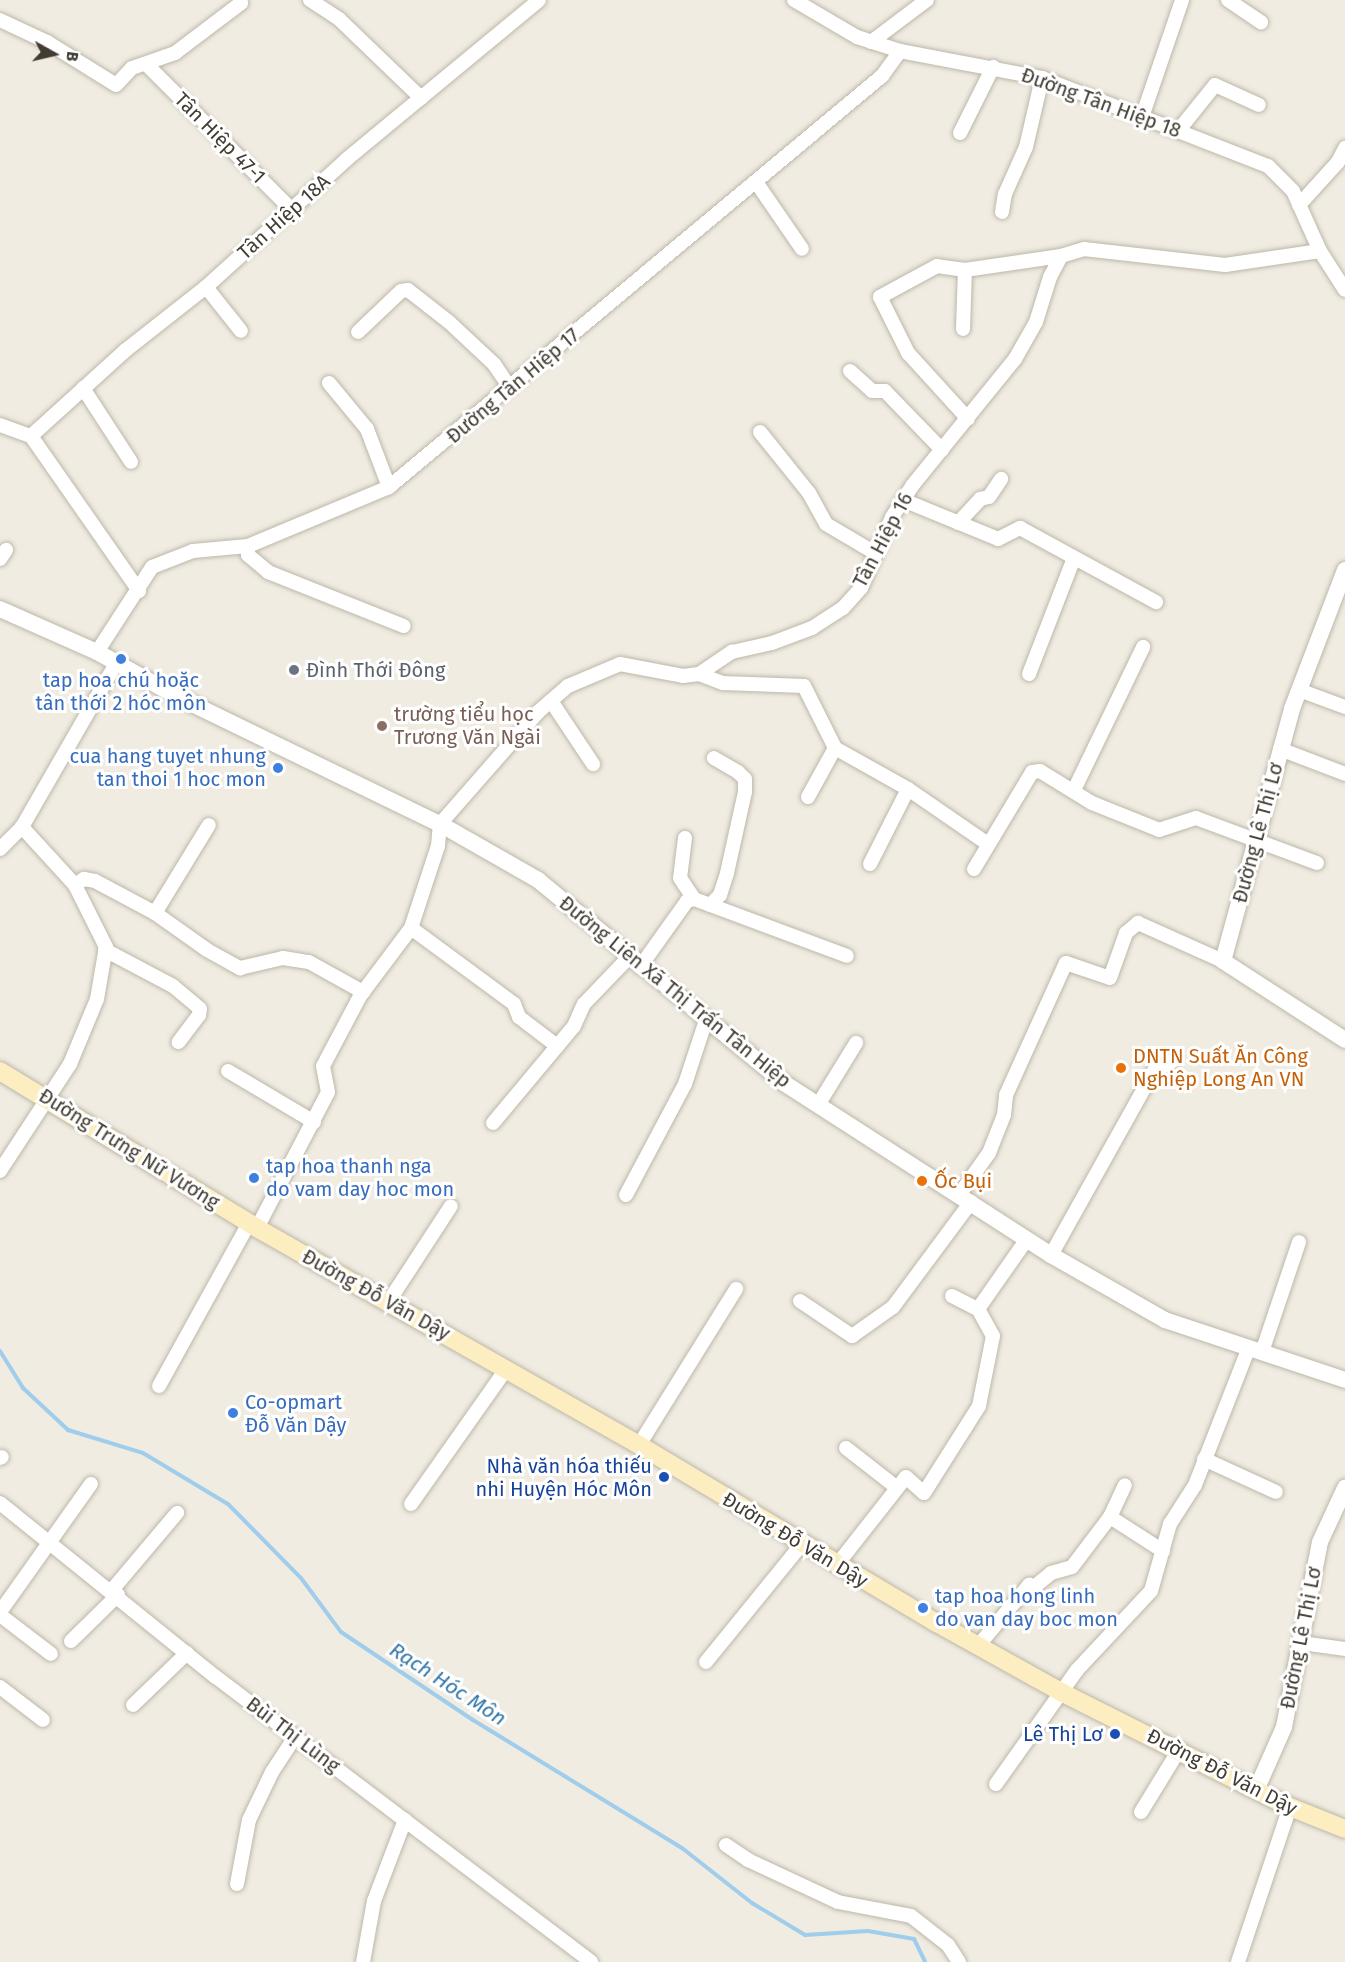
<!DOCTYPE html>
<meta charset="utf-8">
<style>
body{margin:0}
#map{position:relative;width:1345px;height:1962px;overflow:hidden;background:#f0ece2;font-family:"Fira Sans",sans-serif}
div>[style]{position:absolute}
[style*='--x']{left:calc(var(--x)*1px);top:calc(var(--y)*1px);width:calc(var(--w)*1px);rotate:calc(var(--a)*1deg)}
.stream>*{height:4px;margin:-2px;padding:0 2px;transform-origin:2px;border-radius:2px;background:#a0cdec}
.roads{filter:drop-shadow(0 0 2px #beb7a9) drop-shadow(0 0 2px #beb7a9)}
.minor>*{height:14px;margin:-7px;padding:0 7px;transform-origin:7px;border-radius:7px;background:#fff}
.tertiary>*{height:16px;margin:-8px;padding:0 8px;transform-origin:8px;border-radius:8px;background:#fff}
.secondary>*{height:18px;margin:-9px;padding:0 9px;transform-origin:9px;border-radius:9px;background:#fceec1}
.dots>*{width:16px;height:16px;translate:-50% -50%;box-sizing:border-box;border:3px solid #fff;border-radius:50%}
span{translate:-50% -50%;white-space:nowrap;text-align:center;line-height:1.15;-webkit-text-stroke:6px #fff;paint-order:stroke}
.street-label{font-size:20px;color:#423c33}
.worship-label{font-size:20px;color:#5b616d}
.left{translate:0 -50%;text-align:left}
.shop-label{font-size:20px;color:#366cbe}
.right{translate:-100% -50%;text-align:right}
.education-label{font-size:20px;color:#785e54}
.food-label{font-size:20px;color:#c56008}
.transit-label{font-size:20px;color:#164399}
.water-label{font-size:21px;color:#3276a8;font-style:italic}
.north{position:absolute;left:24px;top:24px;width:60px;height:60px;-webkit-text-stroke:4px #fff;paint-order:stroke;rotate:98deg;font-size:16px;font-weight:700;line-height:24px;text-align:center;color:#423c33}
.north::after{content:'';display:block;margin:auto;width:21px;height:27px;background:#423c33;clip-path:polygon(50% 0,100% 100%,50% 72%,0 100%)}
</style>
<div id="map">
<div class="stream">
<i style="--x:0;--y:1351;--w:44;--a:58.1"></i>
<i style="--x:23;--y:1388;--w:62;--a:43"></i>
<i style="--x:68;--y:1430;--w:78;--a:17"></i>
<i style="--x:143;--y:1453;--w:99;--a:31"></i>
<i style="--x:228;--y:1504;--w:104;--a:45.4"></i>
<i style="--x:301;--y:1578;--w:67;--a:53.5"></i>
<i style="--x:341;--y:1632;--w:159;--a:33.7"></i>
<i style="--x:473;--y:1720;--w:245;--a:31.5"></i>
<i style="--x:682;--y:1848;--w:89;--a:38.2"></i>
<i style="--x:752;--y:1903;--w:62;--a:31.1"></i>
<i style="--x:805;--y:1935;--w:63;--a:-3.6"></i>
<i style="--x:868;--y:1931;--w:47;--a:9.9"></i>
<i style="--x:914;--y:1939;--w:25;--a:64"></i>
</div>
<div class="roads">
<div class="minor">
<i style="--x:310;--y:0;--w:35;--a:33"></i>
<i style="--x:339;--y:19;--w:114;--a:43.9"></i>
<i style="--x:794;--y:0;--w:73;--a:30.4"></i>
<i style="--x:857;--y:37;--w:45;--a:18"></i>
<i style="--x:900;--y:51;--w:145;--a:10.8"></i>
<i style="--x:1042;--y:78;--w:243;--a:21.3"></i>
<i style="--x:1268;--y:166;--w:35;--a:45"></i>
<i style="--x:1293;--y:191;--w:66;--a:65.8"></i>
<i style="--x:1320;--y:251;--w:46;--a:57.3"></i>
<i style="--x:1228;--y:0;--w:40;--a:34"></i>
<i style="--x:0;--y:20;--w:52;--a:25.1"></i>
<i style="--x:47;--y:42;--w:81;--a:31.9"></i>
<i style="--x:116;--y:85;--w:23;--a:-47"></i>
<i style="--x:132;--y:68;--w:46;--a:-19.2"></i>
<i style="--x:175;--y:53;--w:83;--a:-37.1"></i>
<i style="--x:871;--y:42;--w:70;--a:-36.9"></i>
<i style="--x:148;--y:66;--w:204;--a:45"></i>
<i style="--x:1142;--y:117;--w:124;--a:-71.1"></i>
<i style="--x:1178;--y:131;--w:59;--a:-51.2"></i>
<i style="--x:1215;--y:85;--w:48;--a:24.4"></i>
<i style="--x:960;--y:133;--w:74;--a:-63.4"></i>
<i style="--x:756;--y:182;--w:81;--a:55.5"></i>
<i style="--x:1299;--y:205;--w:58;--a:-47.8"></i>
<i style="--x:1338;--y:162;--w:16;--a:-63"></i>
<i style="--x:1002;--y:212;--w:18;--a:-81"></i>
<i style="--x:1005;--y:194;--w:51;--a:-65.9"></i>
<i style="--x:1026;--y:147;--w:71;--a:-76.9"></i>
<i style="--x:965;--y:270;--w:28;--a:-172"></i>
<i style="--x:937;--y:266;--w:65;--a:151.5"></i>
<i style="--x:880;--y:297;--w:63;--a:63.4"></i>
<i style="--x:908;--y:353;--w:89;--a:47.7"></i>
<i style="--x:206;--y:287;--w:56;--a:51.5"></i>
<i style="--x:963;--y:329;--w:59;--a:-88.1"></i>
<i style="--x:965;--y:270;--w:97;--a:-8.3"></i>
<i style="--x:358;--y:332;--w:59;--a:-43.6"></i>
<i style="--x:401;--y:291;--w:7;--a:-8"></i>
<i style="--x:408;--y:290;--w:52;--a:38"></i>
<i style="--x:449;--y:322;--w:62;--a:43"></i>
<i style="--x:494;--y:364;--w:29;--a:56"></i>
<i style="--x:850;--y:371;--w:30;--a:42"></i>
<i style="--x:872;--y:391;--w:13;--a:0"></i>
<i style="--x:885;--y:391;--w:82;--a:46"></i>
<i style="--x:329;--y:383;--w:60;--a:50.4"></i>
<i style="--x:367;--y:429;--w:62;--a:69.2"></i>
<i style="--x:83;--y:388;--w:88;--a:57"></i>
<i style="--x:0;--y:425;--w:33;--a:20"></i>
<i style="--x:31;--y:436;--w:189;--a:55.1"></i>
<i style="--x:760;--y:432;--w:78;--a:51.2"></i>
<i style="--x:809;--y:493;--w:35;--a:61"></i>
<i style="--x:826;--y:524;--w:57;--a:30.6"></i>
<i style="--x:31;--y:436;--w:128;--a:-42.2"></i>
<i style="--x:126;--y:350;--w:102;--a:-38.2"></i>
<i style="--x:206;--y:287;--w:190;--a:-42.2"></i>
<i style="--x:347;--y:159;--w:249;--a:-39.6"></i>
<i style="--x:903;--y:500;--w:103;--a:22.3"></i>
<i style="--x:998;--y:539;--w:25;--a:-27"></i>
<i style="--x:1020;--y:528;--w:155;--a:28.6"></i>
<i style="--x:958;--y:523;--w:33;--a:-47"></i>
<i style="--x:980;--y:499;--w:9;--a:-13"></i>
<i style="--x:989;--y:497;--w:22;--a:-56"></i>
<i style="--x:248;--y:546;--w:9;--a:90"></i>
<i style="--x:248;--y:555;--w:26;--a:40"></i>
<i style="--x:268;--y:572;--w:146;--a:21.7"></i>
<i style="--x:0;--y:559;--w:11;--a:-56"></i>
<i style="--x:97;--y:652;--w:101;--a:-57.1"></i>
<i style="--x:152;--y:567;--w:44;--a:-21.3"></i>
<i style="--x:193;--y:551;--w:55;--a:-5.2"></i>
<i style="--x:248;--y:546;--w:153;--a:-22.7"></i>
<i style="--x:389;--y:487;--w:642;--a:-39.82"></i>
<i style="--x:882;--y:76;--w:31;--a:-54"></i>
<i style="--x:699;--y:674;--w:26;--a:21"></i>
<i style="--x:723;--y:683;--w:81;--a:2.1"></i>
<i style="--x:804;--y:686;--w:69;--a:63.4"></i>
<i style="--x:1029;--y:674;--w:124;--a:-68.8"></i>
<i style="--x:1299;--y:690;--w:49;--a:20.3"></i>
<i style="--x:551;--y:701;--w:76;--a:56.3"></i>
<i style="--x:1280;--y:749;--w:70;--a:21"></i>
<i style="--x:1074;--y:790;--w:159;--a:-64.2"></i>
<i style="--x:808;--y:797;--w:56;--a:-61.1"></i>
<i style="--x:835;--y:748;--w:84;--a:29.3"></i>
<i style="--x:685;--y:838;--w:40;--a:97.1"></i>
<i style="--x:680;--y:878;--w:25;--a:56"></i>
<i style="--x:0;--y:849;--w:31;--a:-45"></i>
<i style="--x:22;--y:827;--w:187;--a:-60.1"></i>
<i style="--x:870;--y:864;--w:84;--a:-63.1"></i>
<i style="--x:908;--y:789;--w:97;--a:34.5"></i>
<i style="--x:974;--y:869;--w:113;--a:-59.1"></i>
<i style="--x:1032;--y:772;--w:8;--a:-7"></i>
<i style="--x:1040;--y:771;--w:61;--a:31.6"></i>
<i style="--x:1092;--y:803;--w:72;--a:21.9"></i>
<i style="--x:1159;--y:830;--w:39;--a:-18"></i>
<i style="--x:1196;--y:818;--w:129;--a:20.4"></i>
<i style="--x:75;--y:885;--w:11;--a:-34"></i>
<i style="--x:84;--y:879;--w:11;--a:10"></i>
<i style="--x:95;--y:881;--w:68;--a:28.1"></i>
<i style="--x:155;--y:913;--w:64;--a:35.4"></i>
<i style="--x:207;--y:950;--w:38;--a:29"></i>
<i style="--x:240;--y:968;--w:44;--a:-13.1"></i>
<i style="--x:283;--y:958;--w:26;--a:9"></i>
<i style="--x:309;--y:962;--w:62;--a:29.1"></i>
<i style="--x:710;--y:905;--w:14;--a:-45"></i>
<i style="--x:720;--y:895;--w:23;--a:-72"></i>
<i style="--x:727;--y:873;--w:83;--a:-77.5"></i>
<i style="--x:745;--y:792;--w:13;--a:-90"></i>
<i style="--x:745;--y:779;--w:10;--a:-135"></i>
<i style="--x:738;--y:772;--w:28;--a:-150"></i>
<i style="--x:155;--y:913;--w:103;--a:-58.5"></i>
<i style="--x:411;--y:928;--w:128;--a:36.4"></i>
<i style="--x:514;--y:1004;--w:14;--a:69"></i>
<i style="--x:519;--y:1017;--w:48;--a:37.3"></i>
<i style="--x:105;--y:950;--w:77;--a:27.9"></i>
<i style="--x:173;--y:986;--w:35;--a:40"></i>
<i style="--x:200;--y:1009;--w:6;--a:99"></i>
<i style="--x:199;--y:1015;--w:34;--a:127"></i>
<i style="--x:640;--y:967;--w:81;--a:-54.5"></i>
<i style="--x:687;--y:901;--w:7;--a:-16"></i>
<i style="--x:694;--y:899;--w:163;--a:20.4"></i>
<i style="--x:228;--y:1071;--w:100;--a:30.7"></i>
<i style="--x:818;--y:1105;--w:73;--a:-58.5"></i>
<i style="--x:493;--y:1123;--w:126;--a:-50.1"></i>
<i style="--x:574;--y:1026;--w:24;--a:-66"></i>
<i style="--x:584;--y:1004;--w:65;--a:-46.2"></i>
<i style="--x:0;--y:1171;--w:128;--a:-56.8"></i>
<i style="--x:70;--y:1064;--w:70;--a:-67.4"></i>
<i style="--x:97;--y:999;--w:53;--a:-80.2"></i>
<i style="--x:106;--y:947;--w:69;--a:-116.6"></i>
<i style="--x:75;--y:885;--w:79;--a:-132.4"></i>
<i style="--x:626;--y:1195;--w:126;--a:-62"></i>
<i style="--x:685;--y:1084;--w:67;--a:-71.8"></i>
<i style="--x:959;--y:1195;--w:52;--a:-54.5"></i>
<i style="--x:989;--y:1153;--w:41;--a:-68.5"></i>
<i style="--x:1004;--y:1115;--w:20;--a:-84"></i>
<i style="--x:1006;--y:1095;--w:145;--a:-65.6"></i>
<i style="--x:1066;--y:963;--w:46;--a:18.8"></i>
<i style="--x:1110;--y:978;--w:48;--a:-70.4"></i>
<i style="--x:1126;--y:933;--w:16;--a:-40"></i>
<i style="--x:1138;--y:923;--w:93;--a:24.1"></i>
<i style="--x:257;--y:1228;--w:153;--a:-62.4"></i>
<i style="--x:328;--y:1092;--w:26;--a:-101"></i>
<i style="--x:323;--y:1066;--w:79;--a:-62.1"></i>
<i style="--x:360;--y:996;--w:85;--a:-53.1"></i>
<i style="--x:411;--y:928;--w:86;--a:-71.8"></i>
<i style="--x:438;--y:846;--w:22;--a:-85"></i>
<i style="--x:440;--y:824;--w:149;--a:-48.8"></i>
<i style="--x:538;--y:712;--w:40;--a:-41"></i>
<i style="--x:568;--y:686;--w:56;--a:-22.9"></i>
<i style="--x:620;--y:664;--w:64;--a:10.8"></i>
<i style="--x:683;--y:676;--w:16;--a:-7"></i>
<i style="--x:699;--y:674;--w:40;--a:-34"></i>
<i style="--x:732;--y:652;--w:41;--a:-12.7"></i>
<i style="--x:772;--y:643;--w:43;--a:-20.6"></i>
<i style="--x:812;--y:628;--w:37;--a:-33"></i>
<i style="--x:843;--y:608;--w:27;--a:-48"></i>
<i style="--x:861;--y:588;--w:77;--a:-66.4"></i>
<i style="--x:892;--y:517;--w:37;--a:-57"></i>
<i style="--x:912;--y:486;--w:164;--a:-51"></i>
<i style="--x:1015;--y:359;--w:43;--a:-60.4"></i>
<i style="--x:1036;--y:322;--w:47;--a:-72.7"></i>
<i style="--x:1050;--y:277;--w:24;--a:-62"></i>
<i style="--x:1061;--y:256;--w:24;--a:-17"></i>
<i style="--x:1084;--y:249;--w:142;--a:6.5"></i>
<i style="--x:1225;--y:265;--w:96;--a:-8.4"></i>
<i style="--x:1051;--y:1255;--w:211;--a:-60.8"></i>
<i style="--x:1154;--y:1071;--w:21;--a:-28"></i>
<i style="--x:952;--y:1296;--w:29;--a:27"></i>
<i style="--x:978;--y:1309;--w:85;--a:-55"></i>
<i style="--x:389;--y:1301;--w:113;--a:-56.9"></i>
<i style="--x:800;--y:1301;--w:63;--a:33.9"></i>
<i style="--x:852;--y:1336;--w:50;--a:-35.3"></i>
<i style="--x:893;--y:1307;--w:131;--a:-53.4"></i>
<i style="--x:1262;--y:1352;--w:116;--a:-71.4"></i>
<i style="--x:159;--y:1386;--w:186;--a:-61.1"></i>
<i style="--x:639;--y:1445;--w:184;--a:-58.1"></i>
<i style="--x:846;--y:1448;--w:63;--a:38"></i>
<i style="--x:0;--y:1458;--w:2;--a:-27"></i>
<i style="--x:1204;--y:1459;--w:79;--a:24.6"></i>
<i style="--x:0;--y:1503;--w:277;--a:38.9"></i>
<i style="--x:216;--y:1677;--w:471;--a:37.2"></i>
<i style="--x:411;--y:1504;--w:166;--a:-54.8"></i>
<i style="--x:1110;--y:1517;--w:63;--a:32.7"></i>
<i style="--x:836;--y:1566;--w:113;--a:-51.8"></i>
<i style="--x:906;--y:1477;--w:24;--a:42"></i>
<i style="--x:924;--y:1493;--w:103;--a:-57.7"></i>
<i style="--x:979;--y:1406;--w:71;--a:-78.7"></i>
<i style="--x:993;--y:1336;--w:31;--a:-119"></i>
<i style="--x:112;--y:1590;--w:101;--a:-49.8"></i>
<i style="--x:0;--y:1612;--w:157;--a:-54.6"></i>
<i style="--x:0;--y:1615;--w:64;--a:37.4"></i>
<i style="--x:71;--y:1641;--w:66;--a:-44.4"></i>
<i style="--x:1301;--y:1643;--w:44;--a:7.8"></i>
<i style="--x:978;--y:1646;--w:80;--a:-50.1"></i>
<i style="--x:1029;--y:1585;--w:5;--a:22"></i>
<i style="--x:1034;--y:1587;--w:22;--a:-39"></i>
<i style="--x:1051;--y:1573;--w:22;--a:-16"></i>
<i style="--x:1072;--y:1567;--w:63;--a:-52.8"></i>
<i style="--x:1110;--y:1517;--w:35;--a:-65"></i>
<i style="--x:706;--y:1662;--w:151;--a:-50.9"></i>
<i style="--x:0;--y:1687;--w:54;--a:37.5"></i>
<i style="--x:133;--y:1705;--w:75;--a:-43.9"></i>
<i style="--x:996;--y:1784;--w:140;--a:-54.6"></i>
<i style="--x:1077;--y:1670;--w:108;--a:-46.9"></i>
<i style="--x:1151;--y:1591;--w:70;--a:-74.2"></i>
<i style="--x:1170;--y:1524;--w:46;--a:-57.3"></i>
<i style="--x:1195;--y:1485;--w:148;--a:-68.6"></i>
<i style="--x:1141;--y:1812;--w:73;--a:-58.5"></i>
<i style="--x:726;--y:1845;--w:27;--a:34"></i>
<i style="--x:748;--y:1860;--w:99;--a:25"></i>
<i style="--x:838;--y:1902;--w:74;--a:10.9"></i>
<i style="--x:911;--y:1916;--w:47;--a:38.1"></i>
<i style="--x:948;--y:1945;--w:20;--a:57"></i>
<i style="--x:237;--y:1884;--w:65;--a:-79.4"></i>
<i style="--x:249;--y:1820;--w:53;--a:-64.4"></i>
<i style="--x:272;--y:1772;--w:42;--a:-56.7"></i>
<i style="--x:363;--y:1962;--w:62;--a:-79.8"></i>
<i style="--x:374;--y:1901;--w:87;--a:-69.1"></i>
<i style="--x:1238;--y:1962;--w:163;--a:-71.5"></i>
</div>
<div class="tertiary">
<i style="--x:1345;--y:570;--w:149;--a:110.9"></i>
<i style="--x:1292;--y:709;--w:261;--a:105.3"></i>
<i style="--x:1223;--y:961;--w:145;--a:32.9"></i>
<i style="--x:0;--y:609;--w:106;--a:23.9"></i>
<i style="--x:97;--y:652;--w:93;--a:29.1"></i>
<i style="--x:178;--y:697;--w:291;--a:25.9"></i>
<i style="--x:440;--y:824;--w:113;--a:29.7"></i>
<i style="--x:538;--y:880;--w:319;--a:39.5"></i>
<i style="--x:784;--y:1083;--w:318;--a:32.8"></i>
<i style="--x:1051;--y:1255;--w:131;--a:29.7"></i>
<i style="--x:1165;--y:1320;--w:190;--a:18.4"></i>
<i style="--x:1257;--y:1788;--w:67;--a:-66.1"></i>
<i style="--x:1284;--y:1727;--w:188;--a:-79"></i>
<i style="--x:1320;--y:1542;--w:60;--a:-65.2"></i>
</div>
<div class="secondary">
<i style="--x:0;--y:1071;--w:301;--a:31.4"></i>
<i style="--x:257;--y:1228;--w:439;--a:29.6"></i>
<i style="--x:639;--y:1445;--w:347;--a:30.9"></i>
<i style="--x:937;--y:1623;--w:144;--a:29.1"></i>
<i style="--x:1063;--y:1693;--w:254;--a:26.7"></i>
<i style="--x:1290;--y:1807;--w:59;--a:21.8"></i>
</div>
</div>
<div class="dots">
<i style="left:121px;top:659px;background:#3f7fe0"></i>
<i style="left:294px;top:670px;background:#6b7280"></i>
<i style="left:382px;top:726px;background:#8d6e63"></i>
<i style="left:278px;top:768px;background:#3f7fe0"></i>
<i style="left:1121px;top:1068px;background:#e8710a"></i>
<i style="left:254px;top:1178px;background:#3f7fe0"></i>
<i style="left:922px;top:1181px;background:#e8710a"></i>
<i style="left:233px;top:1413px;background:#3f7fe0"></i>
<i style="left:664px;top:1477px;background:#1a4fb4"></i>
<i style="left:923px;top:1608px;background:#3f7fe0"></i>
<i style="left:1115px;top:1734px;background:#1a4fb4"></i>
</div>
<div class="street-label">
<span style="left:1101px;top:103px;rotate:20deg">Đường Tân Hiệp 18</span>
<span style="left:220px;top:138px;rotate:45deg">Tân Hiệp 47-1</span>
<span style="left:284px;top:217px;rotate:-42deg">Tân Hiệp 18A</span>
<span style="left:513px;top:386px;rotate:-40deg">Đường Tân Hiệp 17</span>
<span style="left:883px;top:540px;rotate:-62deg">Tân Hiệp 16</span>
<span style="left:1258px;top:833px;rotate:-75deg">Đường Lê Thị Lơ</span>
<span style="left:675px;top:992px;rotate:39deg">Đường Liên Xã Thị Trấn Tân Hiệp</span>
<span style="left:129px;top:1149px;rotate:32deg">Đường Trưng Nữ Vương</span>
<span style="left:376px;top:1295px;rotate:29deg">Đường Đỗ Văn Dậy</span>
<span style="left:795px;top:1540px;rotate:31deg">Đường Đỗ Văn Dậy</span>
<span style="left:1301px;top:1638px;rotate:-79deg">Đường Lê Thị Lơ</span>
<span style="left:293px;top:1735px;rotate:37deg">Bùi Thị Lùng</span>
<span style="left:1222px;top:1772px;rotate:27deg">Đường Đỗ Văn Dậy</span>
</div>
<div class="worship-label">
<span class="left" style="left:306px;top:670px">Đình Thới Đông</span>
</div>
<div class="shop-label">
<span style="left:121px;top:692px">tap hoa chú hoặc<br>tân thới 2 hóc môn</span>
<span class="right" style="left:266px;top:768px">cua hang tuyet nhung<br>tan thoi 1 hoc mon</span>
<span class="left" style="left:266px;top:1178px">tap hoa thanh nga<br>do vam day hoc mon</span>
<span class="left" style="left:245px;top:1414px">Co-opmart<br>Đỗ Văn Dậy</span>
<span class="left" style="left:935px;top:1608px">tap hoa hong linh<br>do van day boc mon</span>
</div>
<div class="education-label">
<span class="left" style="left:394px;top:726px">trường tiểu học<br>Trương Văn Ngài</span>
</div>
<div class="food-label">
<span class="left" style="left:1133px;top:1068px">DNTN Suất Ăn Công<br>Nghiệp Long An VN</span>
<span class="left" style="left:934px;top:1181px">Ốc Bụi</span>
</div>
<div class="transit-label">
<span class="right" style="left:652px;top:1478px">Nhà văn hóa thiếu<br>nhi Huyện Hóc Môn</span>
<span class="right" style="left:1103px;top:1734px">Lê Thị Lơ</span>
</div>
<div class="water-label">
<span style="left:448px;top:1684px;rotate:33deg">Rạch Hóc Môn</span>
</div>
<div class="north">B</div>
</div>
